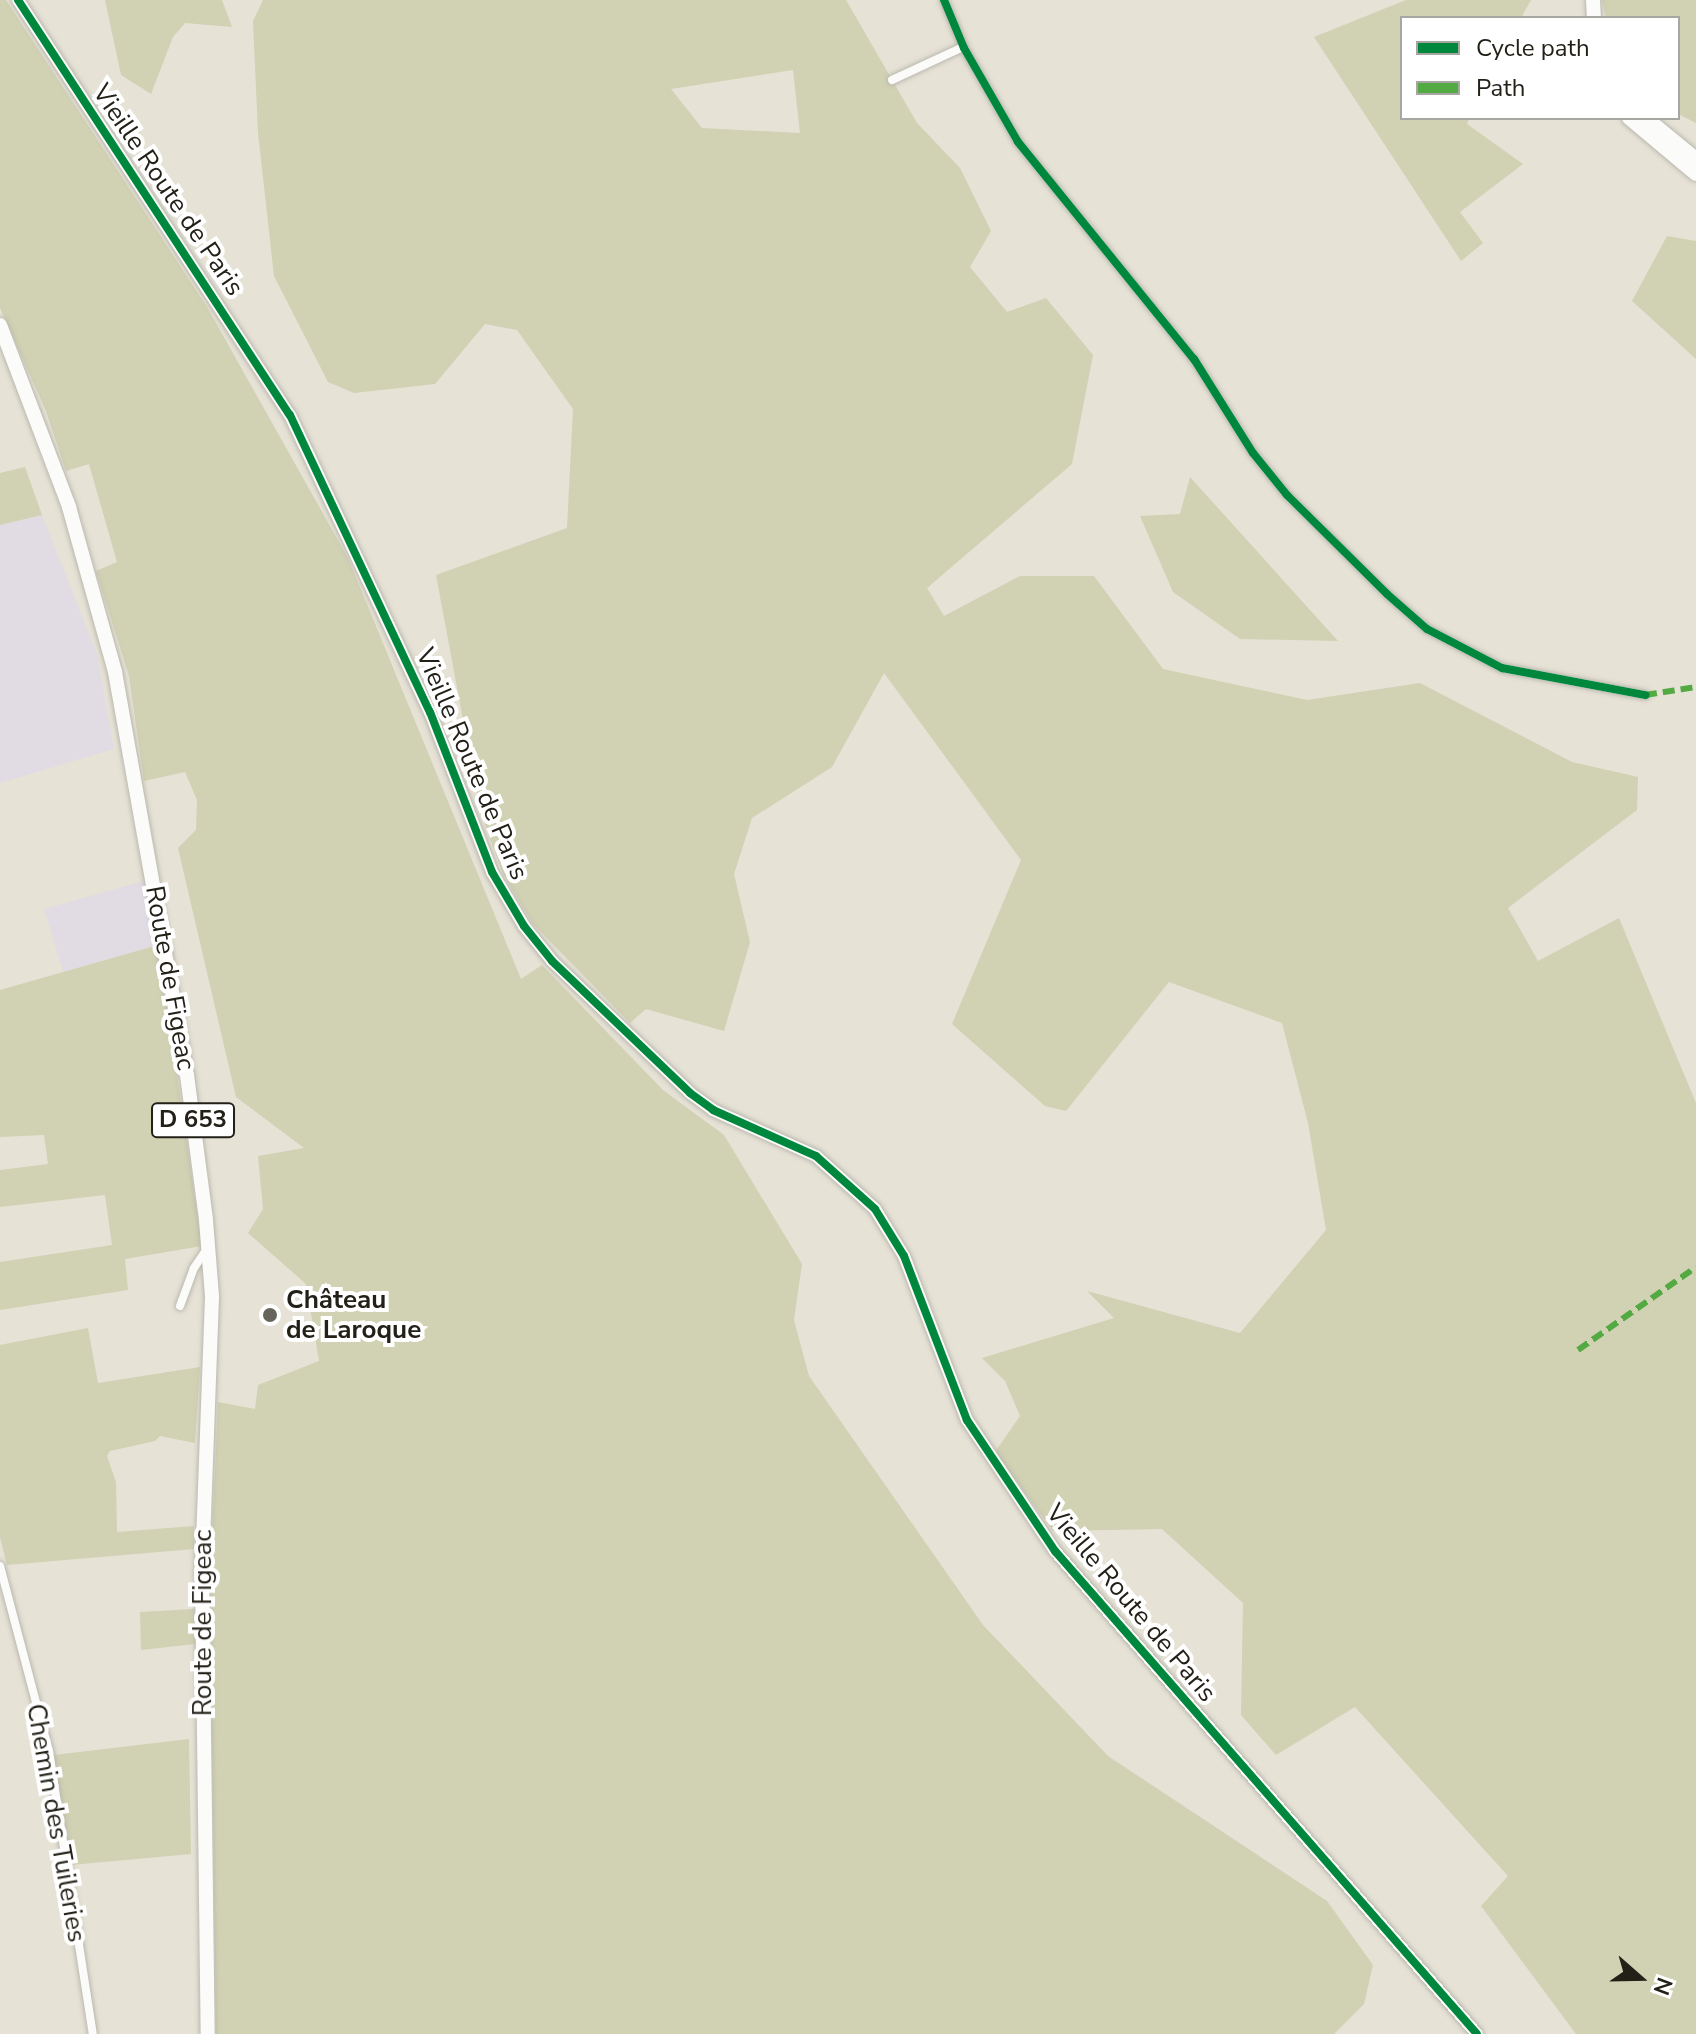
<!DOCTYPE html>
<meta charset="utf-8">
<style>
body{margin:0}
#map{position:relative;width:1696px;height:2034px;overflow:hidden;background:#e6e2d6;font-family:"Nunito Sans",sans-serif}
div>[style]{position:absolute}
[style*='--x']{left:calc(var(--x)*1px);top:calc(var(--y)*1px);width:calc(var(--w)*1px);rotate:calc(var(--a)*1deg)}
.industrial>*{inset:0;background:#e1dce3}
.green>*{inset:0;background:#d1d1b3}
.roads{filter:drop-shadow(0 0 2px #bbb8ae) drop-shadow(0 0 2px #bbb8ae)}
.street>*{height:8px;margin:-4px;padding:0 4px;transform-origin:4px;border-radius:4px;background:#fbfbf9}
.secondary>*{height:12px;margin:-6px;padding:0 6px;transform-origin:6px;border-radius:6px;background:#fbfbf9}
.primary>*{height:14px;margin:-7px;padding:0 7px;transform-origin:7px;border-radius:7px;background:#fbfbf9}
.quiet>*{height:6px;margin-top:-3px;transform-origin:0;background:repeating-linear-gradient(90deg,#53aa42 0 12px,transparent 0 18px)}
.cycleway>*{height:8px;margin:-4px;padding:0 4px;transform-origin:4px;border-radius:4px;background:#00873e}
.dots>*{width:22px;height:22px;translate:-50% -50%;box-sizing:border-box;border:4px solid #fff;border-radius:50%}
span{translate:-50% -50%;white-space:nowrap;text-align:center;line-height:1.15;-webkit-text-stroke:8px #fff;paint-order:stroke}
.shield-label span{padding:2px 6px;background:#fff;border:2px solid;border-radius:6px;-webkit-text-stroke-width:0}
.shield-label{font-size:24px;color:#232018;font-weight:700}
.street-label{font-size:26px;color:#232018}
.poi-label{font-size:26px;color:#232018;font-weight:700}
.left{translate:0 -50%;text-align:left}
.legend{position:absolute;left:1400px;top:16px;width:280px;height:104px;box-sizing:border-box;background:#fff;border:2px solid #a7a6a3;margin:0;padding:10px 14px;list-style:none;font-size:24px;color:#232018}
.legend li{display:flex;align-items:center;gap:16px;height:40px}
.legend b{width:40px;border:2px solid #a7a6a3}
.north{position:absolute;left:1600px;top:1938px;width:80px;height:80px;-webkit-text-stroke:6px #fff;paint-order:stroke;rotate:110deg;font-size:22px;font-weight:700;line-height:32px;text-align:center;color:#232018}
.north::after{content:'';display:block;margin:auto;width:28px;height:36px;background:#232018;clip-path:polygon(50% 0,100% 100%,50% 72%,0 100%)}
</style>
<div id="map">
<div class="industrial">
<i style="clip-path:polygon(42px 515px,97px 654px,114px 749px,0 783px,0 525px)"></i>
<i style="clip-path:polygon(147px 880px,158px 945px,63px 972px,44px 909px)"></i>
</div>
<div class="green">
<i style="clip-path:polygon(0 0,6px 0,207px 307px,348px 558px,521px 979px,542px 965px,663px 1090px,724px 1135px,802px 1264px,794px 1320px,809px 1376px,983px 1625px,1108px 1756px,1327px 1901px,1373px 1965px,1364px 2004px,1334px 2034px,216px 2034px,210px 1583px,218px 1402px,255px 1409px,258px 1385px,319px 1361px,306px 1284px,248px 1233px,263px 1209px,258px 1156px,304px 1148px,236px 1097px,178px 848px,196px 830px,197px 800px,185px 772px,144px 781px,129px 676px,96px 571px,117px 562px,89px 464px,66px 471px,46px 411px,0 308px)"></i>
<i style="clip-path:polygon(105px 0,222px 0,232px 27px,185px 23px,173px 37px,151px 94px,121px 75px)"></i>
<i style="clip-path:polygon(evenodd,263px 0,846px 0,917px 123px,960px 168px,991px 231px,970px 267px,1007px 312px,1046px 298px,1093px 355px,1072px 464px,927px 588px,944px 616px,1020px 576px,1094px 576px,1163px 669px,1307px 700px,1420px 683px,1572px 762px,1638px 777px,1637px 810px,1508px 908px,1538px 961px,1619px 918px,1696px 1103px,1696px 2034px,1576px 2034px,1481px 1906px,1508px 1876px,1355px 1707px,1276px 1755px,1241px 1715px,1243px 1603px,1162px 1529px,1053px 1531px,995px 1452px,1020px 1416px,1005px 1381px,982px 1358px,1114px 1318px,1087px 1291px,1240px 1333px,1326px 1230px,1308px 1123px,1282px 1023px,1169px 982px,1066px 1111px,1045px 1106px,952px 1024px,1021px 860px,884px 673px,832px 767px,752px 818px,734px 874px,750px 942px,724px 1031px,646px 1009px,630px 1023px,532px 923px,503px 874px,480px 811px,436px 575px,567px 528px,573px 409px,517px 330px,485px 324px,435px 384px,354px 393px,328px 382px,274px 276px,258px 133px,253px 21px,263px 0,793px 70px,800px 133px,702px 128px,671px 89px,793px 70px)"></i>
<i style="clip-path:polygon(1406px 0,1531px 0,1521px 18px,1402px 18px,1402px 118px,1469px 118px,1467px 124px,1523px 164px,1460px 212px,1483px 243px,1461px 261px,1314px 37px)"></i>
<i style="clip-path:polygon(1602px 0,1696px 0,1696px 123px,1678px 114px,1678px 18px,1606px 18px)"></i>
<i style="clip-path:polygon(1667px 236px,1696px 241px,1696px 359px,1632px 301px)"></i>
<i style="clip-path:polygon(25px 467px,42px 515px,0 525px,0 473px)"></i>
<i style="clip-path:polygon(1190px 477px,1338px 641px,1240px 639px,1173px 592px,1140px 516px,1180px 514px)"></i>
<i style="clip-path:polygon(158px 945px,202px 1246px,125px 1259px,128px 1290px,0 1310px,0 1262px,112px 1245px,105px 1195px,0 1207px,0 1170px,48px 1164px,44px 1135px,0 1137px,0 990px)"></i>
<i style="clip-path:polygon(88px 1328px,98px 1383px,200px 1367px,195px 1443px,160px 1436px,155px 1441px,110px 1451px,107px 1456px,116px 1482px,117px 1532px,194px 1526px,194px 1549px,7px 1565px,0 1537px,0 1345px)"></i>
<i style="clip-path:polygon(194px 1609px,195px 1644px,141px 1650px,140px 1612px)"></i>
<i style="clip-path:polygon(189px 1739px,191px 1854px,71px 1865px,54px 1755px)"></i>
</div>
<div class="roads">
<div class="street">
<i style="--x:944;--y:0;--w:52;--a:67.4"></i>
<i style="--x:964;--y:48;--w:108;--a:60.1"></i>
<i style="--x:1018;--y:142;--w:279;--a:51"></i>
<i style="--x:1194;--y:359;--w:111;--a:57.9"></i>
<i style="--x:1253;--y:453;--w:54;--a:51"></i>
<i style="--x:1287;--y:495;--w:141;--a:44.7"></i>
<i style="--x:1387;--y:594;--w:53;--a:41.2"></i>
<i style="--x:1427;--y:629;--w:85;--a:27.5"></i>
<i style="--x:1502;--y:668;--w:146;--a:10.7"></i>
<i style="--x:892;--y:80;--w:78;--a:-24.9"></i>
<i style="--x:180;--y:1306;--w:40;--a:-69.8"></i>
<i style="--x:194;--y:1268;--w:25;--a:-56"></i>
<i style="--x:0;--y:1566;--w:191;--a:75.2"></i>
<i style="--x:49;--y:1751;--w:286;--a:81.2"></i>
</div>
<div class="secondary">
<i style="--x:18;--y:0;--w:496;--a:56.8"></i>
<i style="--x:290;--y:415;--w:328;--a:64.8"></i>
<i style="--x:430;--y:712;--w:172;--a:68.8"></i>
<i style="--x:492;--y:872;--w:63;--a:59.3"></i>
<i style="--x:524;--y:926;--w:45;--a:51.3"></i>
<i style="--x:552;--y:961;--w:191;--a:43.7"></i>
<i style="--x:690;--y:1093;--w:29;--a:36"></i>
<i style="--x:713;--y:1110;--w:113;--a:24.1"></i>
<i style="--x:816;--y:1156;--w:79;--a:41.9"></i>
<i style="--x:875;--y:1209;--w:55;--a:58.3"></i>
<i style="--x:904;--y:1256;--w:176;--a:69"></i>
<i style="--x:967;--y:1420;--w:158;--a:56.1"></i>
<i style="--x:1055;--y:1551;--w:641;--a:48.86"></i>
</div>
<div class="primary">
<i style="--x:1593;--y:0;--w:18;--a:87"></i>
<i style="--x:1629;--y:118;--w:87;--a:39.9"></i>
<i style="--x:1646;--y:118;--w:65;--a:39.4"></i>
<i style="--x:0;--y:325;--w:195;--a:69.2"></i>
<i style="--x:69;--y:507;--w:171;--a:74.4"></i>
<i style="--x:115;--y:672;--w:409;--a:79.9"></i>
<i style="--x:187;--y:1075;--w:146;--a:82.5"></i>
<i style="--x:206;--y:1220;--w:77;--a:85.5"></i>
<i style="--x:212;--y:1297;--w:273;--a:92.1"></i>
<i style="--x:202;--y:1570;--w:464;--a:89.3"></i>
</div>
</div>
<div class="quiet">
<i style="--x:1645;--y:695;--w:52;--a:-8.9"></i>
<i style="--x:1578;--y:1350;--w:144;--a:-35.1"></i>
</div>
<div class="cycleway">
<i style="--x:18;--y:0;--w:496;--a:56.8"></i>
<i style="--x:290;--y:415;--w:328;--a:64.8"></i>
<i style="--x:430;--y:712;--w:172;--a:68.8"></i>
<i style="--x:492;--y:872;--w:63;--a:59.3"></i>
<i style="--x:524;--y:926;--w:45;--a:51.3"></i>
<i style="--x:552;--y:961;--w:191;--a:43.7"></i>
<i style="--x:690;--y:1093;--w:29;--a:36"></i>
<i style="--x:713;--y:1110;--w:113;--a:24.1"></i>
<i style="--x:816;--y:1156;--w:79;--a:41.9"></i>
<i style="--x:875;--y:1209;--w:55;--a:58.3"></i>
<i style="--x:904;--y:1256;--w:176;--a:69"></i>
<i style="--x:967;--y:1420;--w:158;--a:56.1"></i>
<i style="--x:1055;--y:1551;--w:641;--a:48.86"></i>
<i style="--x:944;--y:0;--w:52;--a:67.4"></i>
<i style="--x:964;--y:48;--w:108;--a:60.1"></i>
<i style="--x:1018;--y:142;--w:279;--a:51"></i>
<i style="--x:1194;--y:359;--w:111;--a:57.9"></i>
<i style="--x:1253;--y:453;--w:54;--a:51"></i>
<i style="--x:1287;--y:495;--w:141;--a:44.7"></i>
<i style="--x:1387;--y:594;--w:53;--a:41.2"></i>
<i style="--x:1427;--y:629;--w:85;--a:27.5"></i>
<i style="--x:1502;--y:668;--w:146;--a:10.7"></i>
</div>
<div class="dots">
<i style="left:270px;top:1315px;background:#67645a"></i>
</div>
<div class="shield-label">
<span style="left:193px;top:1120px">D 653</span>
</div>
<div class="street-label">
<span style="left:168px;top:190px;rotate:56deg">Vieille Route de Paris</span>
<span style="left:472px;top:764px;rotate:67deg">Vieille Route de Paris</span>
<span style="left:170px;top:978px;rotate:80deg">Route de Figeac</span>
<span style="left:1131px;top:1603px;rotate:50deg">Vieille Route de Paris</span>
<span style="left:203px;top:1623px;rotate:-90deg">Route de Figeac</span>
<span style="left:56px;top:1823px;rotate:80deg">Chemin des Tuileries</span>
</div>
<div class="poi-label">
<span class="left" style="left:286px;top:1315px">Château<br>de Laroque</span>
</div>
<ul class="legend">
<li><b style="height:10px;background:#00873e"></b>Cycle path</li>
<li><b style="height:10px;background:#53aa42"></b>Path</li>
</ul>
<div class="north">N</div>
</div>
